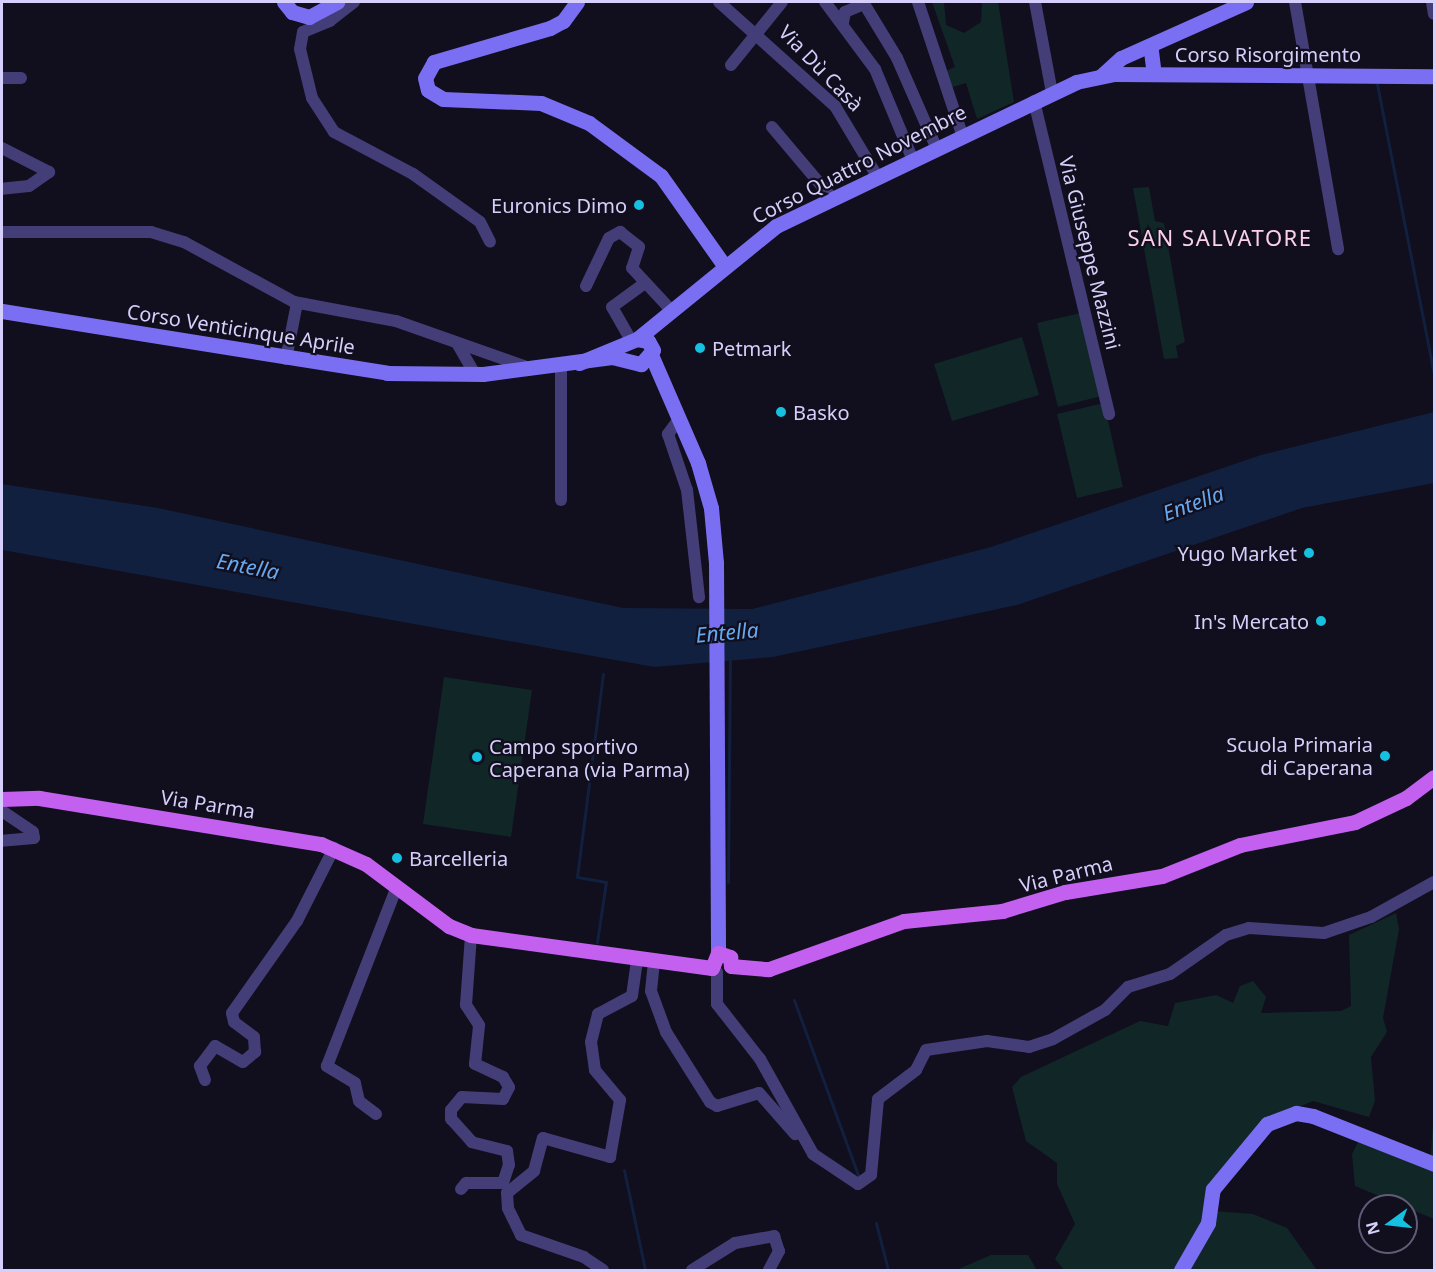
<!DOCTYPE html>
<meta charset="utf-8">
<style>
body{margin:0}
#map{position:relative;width:1436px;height:1272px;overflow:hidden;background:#110e1d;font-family:"Noto Sans",sans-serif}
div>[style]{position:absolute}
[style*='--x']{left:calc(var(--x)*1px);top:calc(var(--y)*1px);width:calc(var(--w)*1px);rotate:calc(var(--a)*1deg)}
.green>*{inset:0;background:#112627}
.water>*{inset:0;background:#11203e}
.stream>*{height:3px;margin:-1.5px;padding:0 1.5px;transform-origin:1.5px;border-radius:1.5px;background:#11203e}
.street>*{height:12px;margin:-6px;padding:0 6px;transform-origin:6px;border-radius:6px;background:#433d78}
.secondary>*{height:15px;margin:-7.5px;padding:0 7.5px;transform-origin:7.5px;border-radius:7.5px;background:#7a6ff2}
.primary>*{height:15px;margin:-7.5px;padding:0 7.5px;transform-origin:7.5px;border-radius:7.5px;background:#c360f0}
.dots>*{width:16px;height:16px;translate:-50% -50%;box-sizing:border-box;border:3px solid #110e1d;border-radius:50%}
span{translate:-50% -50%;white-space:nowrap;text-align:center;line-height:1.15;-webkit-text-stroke:4.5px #110e1d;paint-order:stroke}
.street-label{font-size:20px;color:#d6cffb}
.poi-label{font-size:20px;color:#d6cffb}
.right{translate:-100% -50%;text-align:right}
.left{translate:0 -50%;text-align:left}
.water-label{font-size:21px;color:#66a9f1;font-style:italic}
.quarter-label{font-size:22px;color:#fbd1e9;letter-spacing:1.5px}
.frame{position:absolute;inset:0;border:3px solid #d6cffb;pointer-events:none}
.north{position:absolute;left:1358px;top:1194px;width:60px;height:60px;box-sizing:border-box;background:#110e1d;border:2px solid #605b76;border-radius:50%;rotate:255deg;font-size:16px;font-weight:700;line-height:24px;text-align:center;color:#d6cffb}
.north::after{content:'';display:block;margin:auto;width:21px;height:27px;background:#15c0e0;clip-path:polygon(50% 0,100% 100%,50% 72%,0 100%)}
</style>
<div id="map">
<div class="green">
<i style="clip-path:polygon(932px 2px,944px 2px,946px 25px,964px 33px,981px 22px,982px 2px,998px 2px,1014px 102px,977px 119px,966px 83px,949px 88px,944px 72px,955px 67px)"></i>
<i style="clip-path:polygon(1149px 187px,1155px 221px,1164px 223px,1185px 342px,1176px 346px,1178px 358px,1164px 359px,1133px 188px)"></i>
<i style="clip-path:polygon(1081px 313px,1102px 396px,1058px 407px,1037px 323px)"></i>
<i style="clip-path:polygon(1022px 337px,1039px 395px,952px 421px,934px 364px)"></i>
<i style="clip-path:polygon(1104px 403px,1123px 487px,1077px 498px,1057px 414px)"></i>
<i style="clip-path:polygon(444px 677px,532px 690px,511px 837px,423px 824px)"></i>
<i style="clip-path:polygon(1396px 913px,1399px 929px,1383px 1018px,1387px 1032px,1371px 1057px,1375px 1101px,1369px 1117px,1313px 1101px,1262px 1122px,1175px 1270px,1064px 1270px,1055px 1259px,1075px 1224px,1057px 1184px,1057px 1163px,1026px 1141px,1012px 1087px,1021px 1077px,1140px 1021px,1168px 1026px,1175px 1003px,1216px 995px,1233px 1003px,1240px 986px,1253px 981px,1266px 997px,1261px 1013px,1341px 1011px,1351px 1006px,1349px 935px)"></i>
<i style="clip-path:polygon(1434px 1107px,1434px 1219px,1355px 1186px,1352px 1154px,1358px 1142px,1430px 1167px)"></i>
<i style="clip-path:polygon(1214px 1211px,1253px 1214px,1287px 1228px,1317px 1270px,1188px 1270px)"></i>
<i style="clip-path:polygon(991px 1255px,1028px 1255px,1037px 1270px,956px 1270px)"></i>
</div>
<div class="water">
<i style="clip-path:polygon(1434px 412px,1434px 483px,1302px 508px,1017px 605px,773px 657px,654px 667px,2px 550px,2px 484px,158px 508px,623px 608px,752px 609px,991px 547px,1261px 455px)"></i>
</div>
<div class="stream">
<i style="--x:1377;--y:84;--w:297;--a:78.9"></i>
<i style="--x:728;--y:882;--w:226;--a:-89.5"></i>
<i style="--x:597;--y:942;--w:61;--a:-81.5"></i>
<i style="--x:606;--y:882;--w:29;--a:-170"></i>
<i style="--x:577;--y:877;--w:205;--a:-82.7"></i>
<i style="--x:794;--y:1000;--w:186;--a:69.9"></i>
<i style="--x:624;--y:1170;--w:102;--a:78.1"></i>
<i style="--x:876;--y:1223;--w:49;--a:75.7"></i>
</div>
<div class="street">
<i style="--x:354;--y:2;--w:31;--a:142"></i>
<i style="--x:330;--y:21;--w:29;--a:158"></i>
<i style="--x:303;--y:32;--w:17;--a:100"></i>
<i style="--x:300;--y:49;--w:50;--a:76.2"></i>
<i style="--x:312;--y:98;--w:40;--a:57.1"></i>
<i style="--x:334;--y:132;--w:89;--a:28"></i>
<i style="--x:413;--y:174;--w:82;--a:35.6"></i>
<i style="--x:480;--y:222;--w:22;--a:63"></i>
<i style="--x:719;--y:2;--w:156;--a:41.9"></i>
<i style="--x:835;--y:106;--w:82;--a:59"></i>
<i style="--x:825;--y:2;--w:84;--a:53.3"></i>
<i style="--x:875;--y:69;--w:96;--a:67.4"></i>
<i style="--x:863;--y:2;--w:66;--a:58.7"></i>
<i style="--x:897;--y:58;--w:97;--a:66.3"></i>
<i style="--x:918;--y:2;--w:139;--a:71.6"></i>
<i style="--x:1035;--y:2;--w:93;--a:79.4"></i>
<i style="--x:1295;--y:2;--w:251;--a:80.1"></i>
<i style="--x:1432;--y:2;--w:12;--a:81"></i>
<i style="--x:843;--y:23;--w:11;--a:-80"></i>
<i style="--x:845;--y:12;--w:21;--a:-23"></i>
<i style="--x:731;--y:65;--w:81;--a:-51"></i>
<i style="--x:2;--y:78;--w:19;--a:0"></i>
<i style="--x:1034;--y:101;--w:322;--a:76.5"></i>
<i style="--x:772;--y:127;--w:93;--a:49.8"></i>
<i style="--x:2;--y:148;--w:53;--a:27.1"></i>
<i style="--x:49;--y:172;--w:24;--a:145"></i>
<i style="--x:29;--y:186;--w:27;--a:174"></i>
<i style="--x:2;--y:232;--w:149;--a:0"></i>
<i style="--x:151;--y:232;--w:34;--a:17"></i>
<i style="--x:184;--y:242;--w:125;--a:28.6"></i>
<i style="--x:294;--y:302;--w:104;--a:10.6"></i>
<i style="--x:396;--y:321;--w:136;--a:19.4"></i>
<i style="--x:586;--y:286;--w:53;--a:-64.4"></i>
<i style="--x:609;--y:238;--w:13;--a:-29"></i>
<i style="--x:620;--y:232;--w:24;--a:38"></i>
<i style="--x:639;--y:247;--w:22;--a:108"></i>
<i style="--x:632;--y:268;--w:59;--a:47.1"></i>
<i style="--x:632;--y:342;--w:40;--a:-119.7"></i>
<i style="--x:612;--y:307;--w:41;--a:-36"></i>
<i style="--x:457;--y:343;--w:36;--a:60"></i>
<i style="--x:286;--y:359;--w:57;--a:-78.9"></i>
<i style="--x:561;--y:368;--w:132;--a:90"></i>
<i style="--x:679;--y:419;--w:19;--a:126"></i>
<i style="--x:668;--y:434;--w:59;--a:71.3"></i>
<i style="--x:687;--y:490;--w:108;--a:83.6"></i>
<i style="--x:2;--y:811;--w:37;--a:34"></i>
<i style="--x:33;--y:832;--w:6;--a:81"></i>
<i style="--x:34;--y:838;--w:32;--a:175"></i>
<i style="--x:654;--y:962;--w:29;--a:96"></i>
<i style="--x:651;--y:991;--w:44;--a:69.9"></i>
<i style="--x:666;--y:1032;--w:83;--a:57.8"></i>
<i style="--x:710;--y:1102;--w:8;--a:30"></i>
<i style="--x:717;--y:1106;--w:44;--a:-17.2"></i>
<i style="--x:759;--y:1093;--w:55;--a:48.7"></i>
<i style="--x:717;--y:972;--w:32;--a:90"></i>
<i style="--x:717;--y:1004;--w:70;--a:52"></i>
<i style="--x:760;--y:1059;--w:109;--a:60.8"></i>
<i style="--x:813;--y:1154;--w:54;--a:33.7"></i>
<i style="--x:858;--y:1184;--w:16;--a:-35"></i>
<i style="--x:871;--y:1175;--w:76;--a:-84.7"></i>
<i style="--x:878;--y:1099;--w:48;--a:-37.3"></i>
<i style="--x:916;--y:1070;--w:22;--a:-63"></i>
<i style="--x:926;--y:1050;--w:62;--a:-8.4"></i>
<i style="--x:987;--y:1041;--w:42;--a:8.1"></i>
<i style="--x:1029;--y:1047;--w:25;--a:-18"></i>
<i style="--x:1053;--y:1039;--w:60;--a:-29.1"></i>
<i style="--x:1105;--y:1010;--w:33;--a:-45"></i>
<i style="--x:1128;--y:987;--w:44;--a:-17.2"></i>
<i style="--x:1170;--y:974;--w:68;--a:-34.9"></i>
<i style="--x:1226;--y:935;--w:24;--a:-17"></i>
<i style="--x:1249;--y:928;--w:75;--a:3.8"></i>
<i style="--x:1324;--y:933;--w:50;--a:-18.8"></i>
<i style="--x:1371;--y:917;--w:72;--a:-29.1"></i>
<i style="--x:205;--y:1080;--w:15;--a:-110"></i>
<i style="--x:200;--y:1066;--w:25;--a:-53"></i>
<i style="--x:215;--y:1046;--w:32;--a:30"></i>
<i style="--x:243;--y:1062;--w:16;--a:-40"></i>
<i style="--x:255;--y:1052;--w:15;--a:-94"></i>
<i style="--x:254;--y:1037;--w:25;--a:-143"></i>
<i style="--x:234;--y:1022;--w:9;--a:-103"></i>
<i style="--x:232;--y:1013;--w:113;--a:-54.8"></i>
<i style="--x:297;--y:921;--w:82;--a:-63.1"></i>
<i style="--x:376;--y:1114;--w:21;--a:-143"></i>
<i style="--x:359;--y:1101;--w:18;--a:-103"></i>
<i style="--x:355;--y:1083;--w:33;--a:-149"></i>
<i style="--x:327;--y:1066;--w:193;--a:-68.7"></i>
<i style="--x:461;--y:1189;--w:8;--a:-50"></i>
<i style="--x:466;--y:1183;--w:37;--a:0"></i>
<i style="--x:503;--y:1183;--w:19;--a:-72"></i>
<i style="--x:509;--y:1165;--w:14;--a:-98"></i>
<i style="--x:507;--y:1151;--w:36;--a:-166"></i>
<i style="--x:472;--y:1142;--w:31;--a:-132"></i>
<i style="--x:451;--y:1119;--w:9;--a:-90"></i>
<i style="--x:451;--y:1110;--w:17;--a:-50"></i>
<i style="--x:462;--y:1097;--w:41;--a:2.8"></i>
<i style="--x:503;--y:1099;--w:13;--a:-63"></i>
<i style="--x:509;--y:1087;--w:12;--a:-121"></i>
<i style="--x:503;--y:1077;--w:31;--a:-155"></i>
<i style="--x:475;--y:1064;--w:39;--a:-84"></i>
<i style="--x:479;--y:1025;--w:24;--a:-123"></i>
<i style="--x:466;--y:1005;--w:70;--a:-85.9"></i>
<i style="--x:603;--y:1270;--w:23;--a:-146"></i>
<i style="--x:584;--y:1257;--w:67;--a:-160.8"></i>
<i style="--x:521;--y:1235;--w:30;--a:-116"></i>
<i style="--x:508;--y:1208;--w:15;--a:-94"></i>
<i style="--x:507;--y:1193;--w:35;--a:-39"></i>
<i style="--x:534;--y:1171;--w:34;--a:-75"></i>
<i style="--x:543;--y:1138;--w:70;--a:15.8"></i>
<i style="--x:610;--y:1157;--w:58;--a:-80"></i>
<i style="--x:620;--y:1100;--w:39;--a:-130"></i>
<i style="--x:595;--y:1070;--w:28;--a:-98"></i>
<i style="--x:591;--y:1042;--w:29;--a:-76"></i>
<i style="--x:598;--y:1014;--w:38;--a:-28"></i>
<i style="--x:632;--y:996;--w:37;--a:-82"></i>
<i style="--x:692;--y:1270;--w:51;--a:-32.1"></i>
<i style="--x:735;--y:1243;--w:40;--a:-10"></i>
<i style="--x:774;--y:1236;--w:16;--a:72"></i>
<i style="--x:779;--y:1251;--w:21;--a:118"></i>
</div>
<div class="secondary">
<i style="--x:284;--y:2;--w:13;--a:51"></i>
<i style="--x:292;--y:12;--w:18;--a:16"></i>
<i style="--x:309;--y:17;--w:32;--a:-28"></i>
<i style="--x:577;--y:2;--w:24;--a:126"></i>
<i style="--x:563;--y:21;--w:15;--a:152"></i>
<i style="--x:550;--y:28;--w:121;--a:163.7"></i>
<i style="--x:434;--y:62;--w:18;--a:119"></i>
<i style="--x:425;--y:78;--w:12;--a:76"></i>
<i style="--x:428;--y:90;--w:17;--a:31"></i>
<i style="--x:443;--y:99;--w:98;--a:2.3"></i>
<i style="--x:541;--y:103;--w:52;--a:22.6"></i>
<i style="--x:589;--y:123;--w:89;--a:36.4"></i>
<i style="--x:661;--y:176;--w:108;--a:54.8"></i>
<i style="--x:1151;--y:51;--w:23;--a:83"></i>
<i style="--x:1101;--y:76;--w:27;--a:-42"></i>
<i style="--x:1121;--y:58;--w:137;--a:-24.1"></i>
<i style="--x:2;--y:311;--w:390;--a:9.1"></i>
<i style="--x:387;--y:373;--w:96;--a:0.6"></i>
<i style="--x:483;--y:374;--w:130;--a:-7.5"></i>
<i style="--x:612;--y:357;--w:30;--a:14"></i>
<i style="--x:641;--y:364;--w:18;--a:-49"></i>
<i style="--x:653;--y:350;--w:10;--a:-119"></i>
<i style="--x:648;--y:341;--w:11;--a:-170"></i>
<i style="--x:652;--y:357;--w:116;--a:66.5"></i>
<i style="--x:698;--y:463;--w:47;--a:73.9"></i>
<i style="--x:711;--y:508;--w:55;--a:84.8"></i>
<i style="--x:716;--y:563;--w:390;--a:89.7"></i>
<i style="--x:579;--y:363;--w:63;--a:-22.5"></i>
<i style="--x:637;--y:339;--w:179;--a:-39.1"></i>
<i style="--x:776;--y:226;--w:333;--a:-25.6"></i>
<i style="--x:1076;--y:82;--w:38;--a:-12"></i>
<i style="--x:1113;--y:74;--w:321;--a:0.4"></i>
<i style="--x:1181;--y:1270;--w:54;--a:-60.1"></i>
<i style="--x:1208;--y:1223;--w:34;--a:-82"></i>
<i style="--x:1213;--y:1189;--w:85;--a:-50.3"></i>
<i style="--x:1267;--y:1124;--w:31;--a:-21"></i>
<i style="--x:1296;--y:1113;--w:17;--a:10"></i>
<i style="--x:1313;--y:1116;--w:130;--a:21.6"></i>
</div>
<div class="primary">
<i style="--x:2;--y:799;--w:37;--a:-2"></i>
<i style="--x:39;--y:798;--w:286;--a:9.3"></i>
<i style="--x:321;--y:844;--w:49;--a:24"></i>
<i style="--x:366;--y:864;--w:104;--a:36.8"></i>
<i style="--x:449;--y:926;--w:24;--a:22"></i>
<i style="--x:471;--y:935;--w:243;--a:7.8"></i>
<i style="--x:731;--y:966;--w:38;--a:5"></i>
<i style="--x:769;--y:969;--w:143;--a:-19.6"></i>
<i style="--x:904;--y:921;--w:99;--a:-5.8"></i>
<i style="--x:1002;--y:911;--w:66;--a:-16.8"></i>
<i style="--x:1065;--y:892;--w:98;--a:-9.4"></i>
<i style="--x:1162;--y:876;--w:84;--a:-21.7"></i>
<i style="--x:1240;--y:845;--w:117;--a:-11.3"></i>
<i style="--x:1355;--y:822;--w:56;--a:-25.2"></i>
<i style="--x:1406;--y:798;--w:35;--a:-37"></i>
<i style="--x:712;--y:968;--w:16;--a:-68"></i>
<i style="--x:718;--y:953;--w:13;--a:18"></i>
<i style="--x:730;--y:957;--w:9;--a:84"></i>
</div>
<div class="dots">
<i style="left:639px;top:205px;background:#15c0e0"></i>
<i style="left:700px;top:348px;background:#15c0e0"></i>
<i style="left:781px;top:412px;background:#15c0e0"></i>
<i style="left:1309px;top:553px;background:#15c0e0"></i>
<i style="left:1321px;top:621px;background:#15c0e0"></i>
<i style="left:1385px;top:756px;background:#15c0e0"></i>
<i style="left:477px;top:757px;background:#15c0e0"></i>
<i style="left:397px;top:858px;background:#15c0e0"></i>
</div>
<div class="street-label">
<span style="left:1268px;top:54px">Corso Risorgimento</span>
<span style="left:821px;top:68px;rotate:46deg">Via Dù Casà</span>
<span style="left:859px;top:164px;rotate:-27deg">Corso Quattro Novembre</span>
<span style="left:1090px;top:253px;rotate:76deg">Via Giuseppe Mazzini</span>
<span style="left:241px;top:329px;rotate:9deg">Corso Venticinque Aprile</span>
<span style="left:208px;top:804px;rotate:9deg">Via Parma</span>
<span style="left:1066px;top:874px;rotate:-14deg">Via Parma</span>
</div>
<div class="poi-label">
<span class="right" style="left:627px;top:205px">Euronics Dimo</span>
<span class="left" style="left:712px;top:348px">Petmark</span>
<span class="left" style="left:793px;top:412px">Basko</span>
<span class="right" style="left:1297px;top:553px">Yugo Market</span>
<span class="right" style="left:1309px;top:621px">In's Mercato</span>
<span class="right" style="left:1373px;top:756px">Scuola Primaria<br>di Caperana</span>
<span class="left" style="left:489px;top:758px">Campo sportivo<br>Caperana (via Parma)</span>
<span class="left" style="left:409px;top:858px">Barcelleria</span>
</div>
<div class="water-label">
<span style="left:1193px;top:503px;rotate:-20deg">Entella</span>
<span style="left:248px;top:566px;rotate:11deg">Entella</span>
<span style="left:727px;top:632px;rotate:-5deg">Entella</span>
</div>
<div class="quarter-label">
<span style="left:1220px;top:238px">SAN SALVATORE</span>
</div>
<div class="frame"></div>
<div class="north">N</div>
</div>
